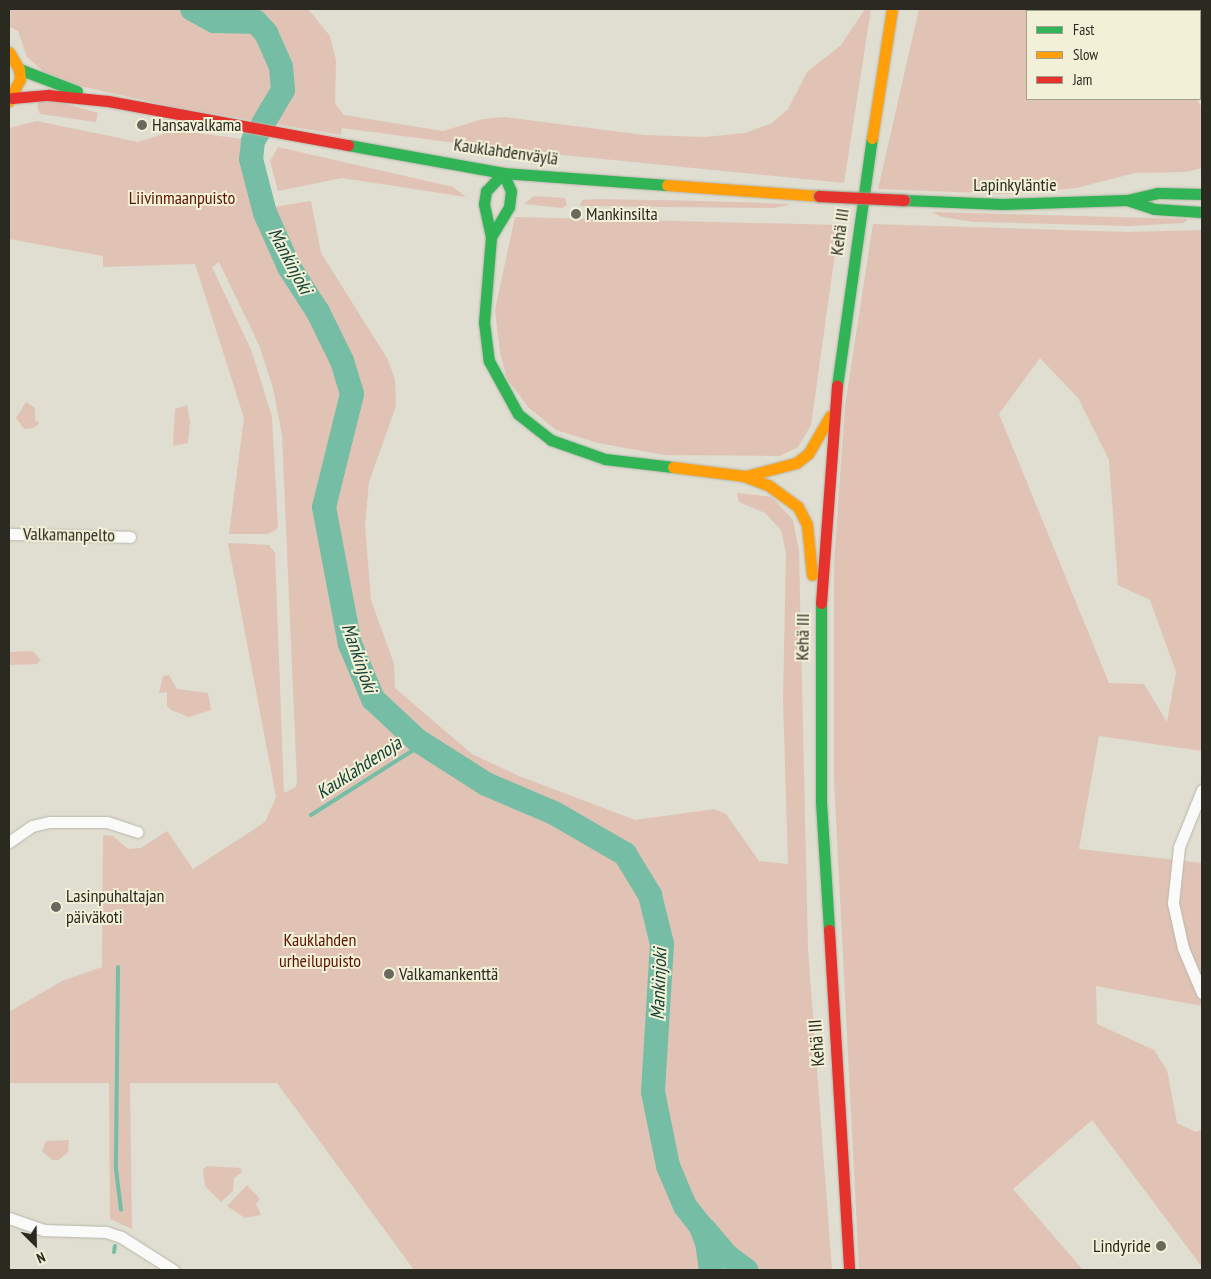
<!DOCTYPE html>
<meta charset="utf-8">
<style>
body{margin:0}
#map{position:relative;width:1211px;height:1279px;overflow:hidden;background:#dfded0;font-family:"PT Sans Narrow",sans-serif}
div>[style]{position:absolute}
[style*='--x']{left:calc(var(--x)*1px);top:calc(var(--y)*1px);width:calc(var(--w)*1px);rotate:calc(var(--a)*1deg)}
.green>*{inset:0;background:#e0c3b5}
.stream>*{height:4px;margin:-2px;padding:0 2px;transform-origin:2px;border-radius:2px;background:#75bea5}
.river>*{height:24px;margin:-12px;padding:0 12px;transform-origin:12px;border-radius:12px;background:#75bea5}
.roads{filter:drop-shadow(0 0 1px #b8b7ac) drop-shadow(0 0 1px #b8b7ac)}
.street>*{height:11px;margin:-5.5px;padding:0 5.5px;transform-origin:5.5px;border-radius:5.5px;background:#fafaf8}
.fast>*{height:11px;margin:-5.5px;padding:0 5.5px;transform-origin:5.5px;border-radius:5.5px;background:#30b455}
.slow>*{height:11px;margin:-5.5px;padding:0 5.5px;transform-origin:5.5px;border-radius:5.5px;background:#ff9f0a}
.jam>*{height:11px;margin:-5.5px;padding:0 5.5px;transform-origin:5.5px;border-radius:5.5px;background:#e5322d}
.bridges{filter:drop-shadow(0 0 1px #949c89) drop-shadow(0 0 1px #949c89)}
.jam-bridge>*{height:11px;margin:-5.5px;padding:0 5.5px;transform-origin:5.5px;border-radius:5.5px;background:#e5322d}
.dots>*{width:14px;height:14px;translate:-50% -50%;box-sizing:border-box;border:2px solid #f2f0d7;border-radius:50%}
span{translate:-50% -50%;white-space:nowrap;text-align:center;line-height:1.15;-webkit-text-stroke:4px #f2f0d7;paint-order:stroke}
.poi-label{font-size:18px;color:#2b2a21}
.left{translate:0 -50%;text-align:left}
.right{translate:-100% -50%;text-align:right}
.street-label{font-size:18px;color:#2b2a21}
.park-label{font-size:18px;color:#5e1502}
.water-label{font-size:19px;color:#134134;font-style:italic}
.frame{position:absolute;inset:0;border:10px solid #2b2a21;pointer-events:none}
.legend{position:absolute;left:1026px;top:10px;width:175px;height:90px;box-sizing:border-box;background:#f2f0d7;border:1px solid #a2a18e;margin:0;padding:6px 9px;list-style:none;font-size:15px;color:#2b2a21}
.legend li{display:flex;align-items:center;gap:10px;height:25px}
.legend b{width:25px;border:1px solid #a2a18e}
.north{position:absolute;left:10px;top:1219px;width:50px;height:50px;-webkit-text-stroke:4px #f2f0d7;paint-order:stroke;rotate:157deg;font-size:14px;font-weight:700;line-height:20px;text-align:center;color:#2b2a21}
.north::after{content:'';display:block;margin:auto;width:18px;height:22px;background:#2b2a21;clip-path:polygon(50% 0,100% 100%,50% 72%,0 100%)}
</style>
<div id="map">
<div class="green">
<i style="clip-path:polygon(9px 9px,308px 9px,330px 36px,336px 60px,335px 104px,344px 115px,443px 131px,483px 119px,504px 117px,644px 135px,705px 137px,745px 133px,772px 123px,788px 109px,807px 72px,841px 45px,865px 9px,871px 9px,844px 183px,502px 149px,342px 128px,341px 135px,179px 108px,84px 87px,44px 72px,27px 57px,18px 31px,10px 27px)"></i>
<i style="clip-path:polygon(919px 9px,1106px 9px,1109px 11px,1027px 11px,1027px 99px,1196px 99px,1202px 107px,1202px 168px,1186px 172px,1135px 173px,1076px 188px,1007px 194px,878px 189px)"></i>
<i style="clip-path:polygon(1141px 9px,1202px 9px,1202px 70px,1200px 11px)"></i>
<i style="clip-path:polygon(39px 101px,63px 103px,98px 113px,96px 122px,40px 114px,37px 107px)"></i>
<i style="clip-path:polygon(37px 121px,138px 142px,176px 130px,249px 140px,247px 159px,260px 209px,311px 201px,321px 253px,387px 358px,395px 379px,396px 406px,369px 482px,365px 525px,371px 600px,394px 664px,395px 688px,472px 754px,519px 776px,635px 820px,714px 809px,726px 814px,759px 861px,788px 864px,783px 698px,786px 553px,781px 530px,765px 513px,739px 502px,737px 493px,772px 497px,793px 520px,799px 551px,808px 949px,832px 1270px,414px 1270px,277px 1083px,130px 1083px,132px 1229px,110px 1219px,109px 1083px,9px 1083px,9px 1012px,62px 981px,102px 967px,103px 835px,113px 836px,128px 849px,141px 848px,167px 831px,193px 869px,265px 822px,276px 797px,228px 543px,269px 545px,275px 553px,284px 793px,296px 787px,297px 782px,282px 435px,273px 388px,259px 345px,219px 262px,212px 267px,252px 352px,272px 417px,278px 525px,276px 530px,267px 534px,229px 534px,244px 418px,195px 264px,103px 267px,103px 256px,9px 239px,9px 128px)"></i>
<i style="clip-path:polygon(278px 147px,453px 187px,466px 197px,342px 178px,278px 191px,270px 161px)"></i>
<i style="clip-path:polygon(534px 196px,565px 198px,567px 205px,562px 208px,524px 204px)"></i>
<i style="clip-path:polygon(598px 199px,704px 201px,791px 204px,775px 208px,580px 206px,582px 200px)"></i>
<i style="clip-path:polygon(931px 212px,1188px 219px,1184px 223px,1130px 226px,975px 222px,942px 217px)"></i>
<i style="clip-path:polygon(515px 217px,839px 225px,811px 425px,798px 447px,780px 456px,664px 455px,598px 443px,556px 430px,529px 408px,507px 379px,500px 353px,495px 310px)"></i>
<i style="clip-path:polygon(evenodd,873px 224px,1128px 232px,1202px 230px,1202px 751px,1099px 736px,1079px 849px,1202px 863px,1202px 1006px,1096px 986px,1097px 1024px,1154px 1050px,1167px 1070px,1177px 1123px,1196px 1132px,1202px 1129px,1202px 1267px,1092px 1120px,1013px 1189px,1083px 1270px,859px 1270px,834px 780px,834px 563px,845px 406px,873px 224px,1040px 358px,1078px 398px,1109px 460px,1118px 585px,1150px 600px,1176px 672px,1167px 722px,1144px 684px,1109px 683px,999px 414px,1040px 358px)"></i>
<i style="clip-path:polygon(26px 402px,35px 408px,35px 420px,39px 423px,34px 428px,24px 429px,16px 418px)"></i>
<i style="clip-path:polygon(187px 405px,190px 422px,188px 443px,173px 446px,175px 409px)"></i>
<i style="clip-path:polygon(33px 651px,41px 660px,37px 664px,9px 665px,9px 652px)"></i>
<i style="clip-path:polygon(169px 675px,177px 689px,208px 693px,211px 710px,189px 717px,171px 710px,167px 706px,167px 692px,159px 693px,163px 676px)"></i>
<i style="clip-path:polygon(69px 1140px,68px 1152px,59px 1160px,52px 1160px,42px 1151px,46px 1141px)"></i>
<i style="clip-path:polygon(207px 1166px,240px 1168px,242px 1172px,234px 1178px,233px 1191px,221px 1202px,205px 1186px,203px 1169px)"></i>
<i style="clip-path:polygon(247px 1185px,260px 1199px,256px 1204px,261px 1215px,245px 1218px,227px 1206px)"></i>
</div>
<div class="stream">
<i style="--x:311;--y:815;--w:133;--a:-32.4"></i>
<i style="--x:118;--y:967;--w:202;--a:90.6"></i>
<i style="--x:116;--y:1169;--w:41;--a:83"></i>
<i style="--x:114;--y:1252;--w:6;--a:-81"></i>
</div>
<div class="river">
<i style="--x:192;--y:9;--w:25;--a:29"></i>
<i style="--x:214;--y:21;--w:42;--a:1.4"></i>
<i style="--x:256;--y:22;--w:15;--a:48"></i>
<i style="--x:266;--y:33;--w:37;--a:66"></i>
<i style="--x:281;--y:67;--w:23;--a:85"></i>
<i style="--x:283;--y:90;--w:59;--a:120.5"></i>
<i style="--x:253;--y:141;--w:18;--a:96"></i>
<i style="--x:251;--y:159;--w:56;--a:75.5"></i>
<i style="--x:265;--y:213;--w:59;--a:66"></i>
<i style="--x:289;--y:267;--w:54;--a:57.2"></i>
<i style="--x:318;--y:312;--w:55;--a:63.9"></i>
<i style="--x:342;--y:361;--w:34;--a:73"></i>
<i style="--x:352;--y:394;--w:116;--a:103.9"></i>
<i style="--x:324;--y:507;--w:139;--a:79.3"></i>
<i style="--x:350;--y:644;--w:60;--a:67.3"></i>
<i style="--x:373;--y:699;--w:60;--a:43"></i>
<i style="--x:417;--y:740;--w:82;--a:32.5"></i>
<i style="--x:486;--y:784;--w:74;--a:23.1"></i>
<i style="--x:554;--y:813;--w:82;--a:30"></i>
<i style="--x:625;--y:854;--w:48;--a:58.6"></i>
<i style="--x:650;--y:895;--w:50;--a:76.2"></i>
<i style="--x:662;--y:944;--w:148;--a:93.5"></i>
<i style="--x:653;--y:1092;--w:76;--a:78.5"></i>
<i style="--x:668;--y:1166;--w:43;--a:67"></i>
<i style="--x:685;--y:1206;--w:24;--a:52"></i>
<i style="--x:700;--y:1225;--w:18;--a:68"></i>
<i style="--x:707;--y:1242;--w:28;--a:82"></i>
<i style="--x:705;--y:1230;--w:34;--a:50"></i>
<i style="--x:727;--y:1256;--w:24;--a:36"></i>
</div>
<div class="roads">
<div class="street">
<i style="--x:9;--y:534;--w:121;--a:1.4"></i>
<i style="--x:1202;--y:790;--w:61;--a:112"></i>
<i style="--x:1179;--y:847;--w:56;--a:96.1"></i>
<i style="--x:1173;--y:903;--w:46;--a:77.5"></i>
<i style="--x:1183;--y:948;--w:49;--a:67.1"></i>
<i style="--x:9;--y:842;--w:28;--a:-35"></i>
<i style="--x:32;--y:826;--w:18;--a:-13"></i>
<i style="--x:50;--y:822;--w:57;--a:0"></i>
<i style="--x:107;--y:822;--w:32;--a:18"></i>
<i style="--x:9;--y:1218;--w:36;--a:19"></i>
<i style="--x:43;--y:1230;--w:63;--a:1.8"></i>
<i style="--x:106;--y:1232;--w:16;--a:18"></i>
<i style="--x:121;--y:1237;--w:62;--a:32.4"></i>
</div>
<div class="fast">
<i style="--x:1126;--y:9;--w:4;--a:34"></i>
<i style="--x:19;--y:69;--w:62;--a:20.8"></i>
<i style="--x:1200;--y:82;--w:4;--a:56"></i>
<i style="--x:348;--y:145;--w:158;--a:10.2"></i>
<i style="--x:503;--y:173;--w:164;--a:4.2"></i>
<i style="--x:904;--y:200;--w:98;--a:2.3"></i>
<i style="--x:1002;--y:204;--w:125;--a:-1.8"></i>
<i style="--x:1127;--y:200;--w:31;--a:-13"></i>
<i style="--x:1157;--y:193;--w:45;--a:1.3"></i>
<i style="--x:1127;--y:200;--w:29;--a:18"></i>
<i style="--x:1155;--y:209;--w:47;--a:3.7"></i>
<i style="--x:491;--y:237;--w:35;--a:-59"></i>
<i style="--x:509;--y:207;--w:16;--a:-83"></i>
<i style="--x:511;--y:191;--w:20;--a:-114"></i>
<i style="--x:503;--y:173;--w:25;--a:133"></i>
<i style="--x:486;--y:191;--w:13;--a:99"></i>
<i style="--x:484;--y:204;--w:34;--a:78"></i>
<i style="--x:491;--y:237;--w:85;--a:94.7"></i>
<i style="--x:484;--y:322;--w:39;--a:83"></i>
<i style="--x:489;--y:361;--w:60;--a:61.3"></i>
<i style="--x:518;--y:414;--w:42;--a:38.2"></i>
<i style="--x:551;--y:440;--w:57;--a:19.4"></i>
<i style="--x:605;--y:459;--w:68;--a:6.7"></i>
<i style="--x:837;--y:386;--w:250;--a:-82"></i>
<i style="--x:821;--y:603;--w:199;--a:90"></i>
<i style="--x:821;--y:802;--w:128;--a:86.4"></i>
</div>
<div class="slow">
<i style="--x:9;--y:52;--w:20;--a:60"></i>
<i style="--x:19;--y:69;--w:10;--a:84"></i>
<i style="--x:20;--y:79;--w:25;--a:117"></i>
<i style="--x:872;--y:138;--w:131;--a:-81.2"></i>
<i style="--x:667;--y:185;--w:152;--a:4.1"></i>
<i style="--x:673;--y:467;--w:72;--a:7.2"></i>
<i style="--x:744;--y:476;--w:26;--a:21"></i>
<i style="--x:768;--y:485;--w:37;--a:36"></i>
<i style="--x:798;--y:507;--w:20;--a:63"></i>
<i style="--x:807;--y:525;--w:50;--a:84.3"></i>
<i style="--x:746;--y:476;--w:52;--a:-14.6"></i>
<i style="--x:796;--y:463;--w:15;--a:-37"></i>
<i style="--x:808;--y:454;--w:44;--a:-59.9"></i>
</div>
<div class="jam">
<i style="--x:12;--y:98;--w:36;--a:-5"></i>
<i style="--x:48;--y:95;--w:60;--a:5.7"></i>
<i style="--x:108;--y:101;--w:244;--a:10.4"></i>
<i style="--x:821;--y:603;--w:218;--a:-85.8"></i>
<i style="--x:829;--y:930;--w:341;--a:86.6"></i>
</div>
</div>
<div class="bridges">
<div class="jam-bridge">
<i style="--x:819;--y:196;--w:85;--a:2.7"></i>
</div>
</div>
<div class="dots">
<i style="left:142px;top:125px;background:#6a695e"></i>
<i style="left:576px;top:214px;background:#6a695e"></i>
<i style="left:56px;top:907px;background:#6a695e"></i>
<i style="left:389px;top:974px;background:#6a695e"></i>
<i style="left:1161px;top:1246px;background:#6a695e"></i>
</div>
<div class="poi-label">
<span class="left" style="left:152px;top:125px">Hansavalkama</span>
<span class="left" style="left:586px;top:214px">Mankinsilta</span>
<span class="left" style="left:66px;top:907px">Lasinpuhaltajan<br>päiväkoti</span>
<span class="left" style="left:399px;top:974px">Valkamankenttä</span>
<span class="right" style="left:1151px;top:1246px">Lindyride</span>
</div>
<div class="street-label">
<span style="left:506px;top:152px;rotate:8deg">Kauklahdenväylä</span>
<span style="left:1015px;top:185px">Lapinkyläntie</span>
<span style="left:840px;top:232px;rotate:-82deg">Kehä III</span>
<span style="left:69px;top:535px;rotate:1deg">Valkamanpelto</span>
<span style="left:803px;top:637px;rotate:-89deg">Kehä III</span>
<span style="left:817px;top:1043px;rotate:-94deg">Kehä III</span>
</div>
<div class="park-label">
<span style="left:182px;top:198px">Liivinmaanpuisto</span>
<span style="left:320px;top:951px">Kauklahden<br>urheilupuisto</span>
</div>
<div class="water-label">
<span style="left:290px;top:261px;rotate:62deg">Mankinjoki</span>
<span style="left:359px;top:658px;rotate:71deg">Mankinjoki</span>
<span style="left:359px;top:768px;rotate:-33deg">Kauklahdenoja</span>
<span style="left:659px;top:984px;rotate:-88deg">Mankinjoki</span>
</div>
<div class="frame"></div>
<ul class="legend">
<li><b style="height:6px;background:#30b455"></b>Fast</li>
<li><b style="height:6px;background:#ff9f0a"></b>Slow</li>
<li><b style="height:6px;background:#e5322d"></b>Jam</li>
</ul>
<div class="north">N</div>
</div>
